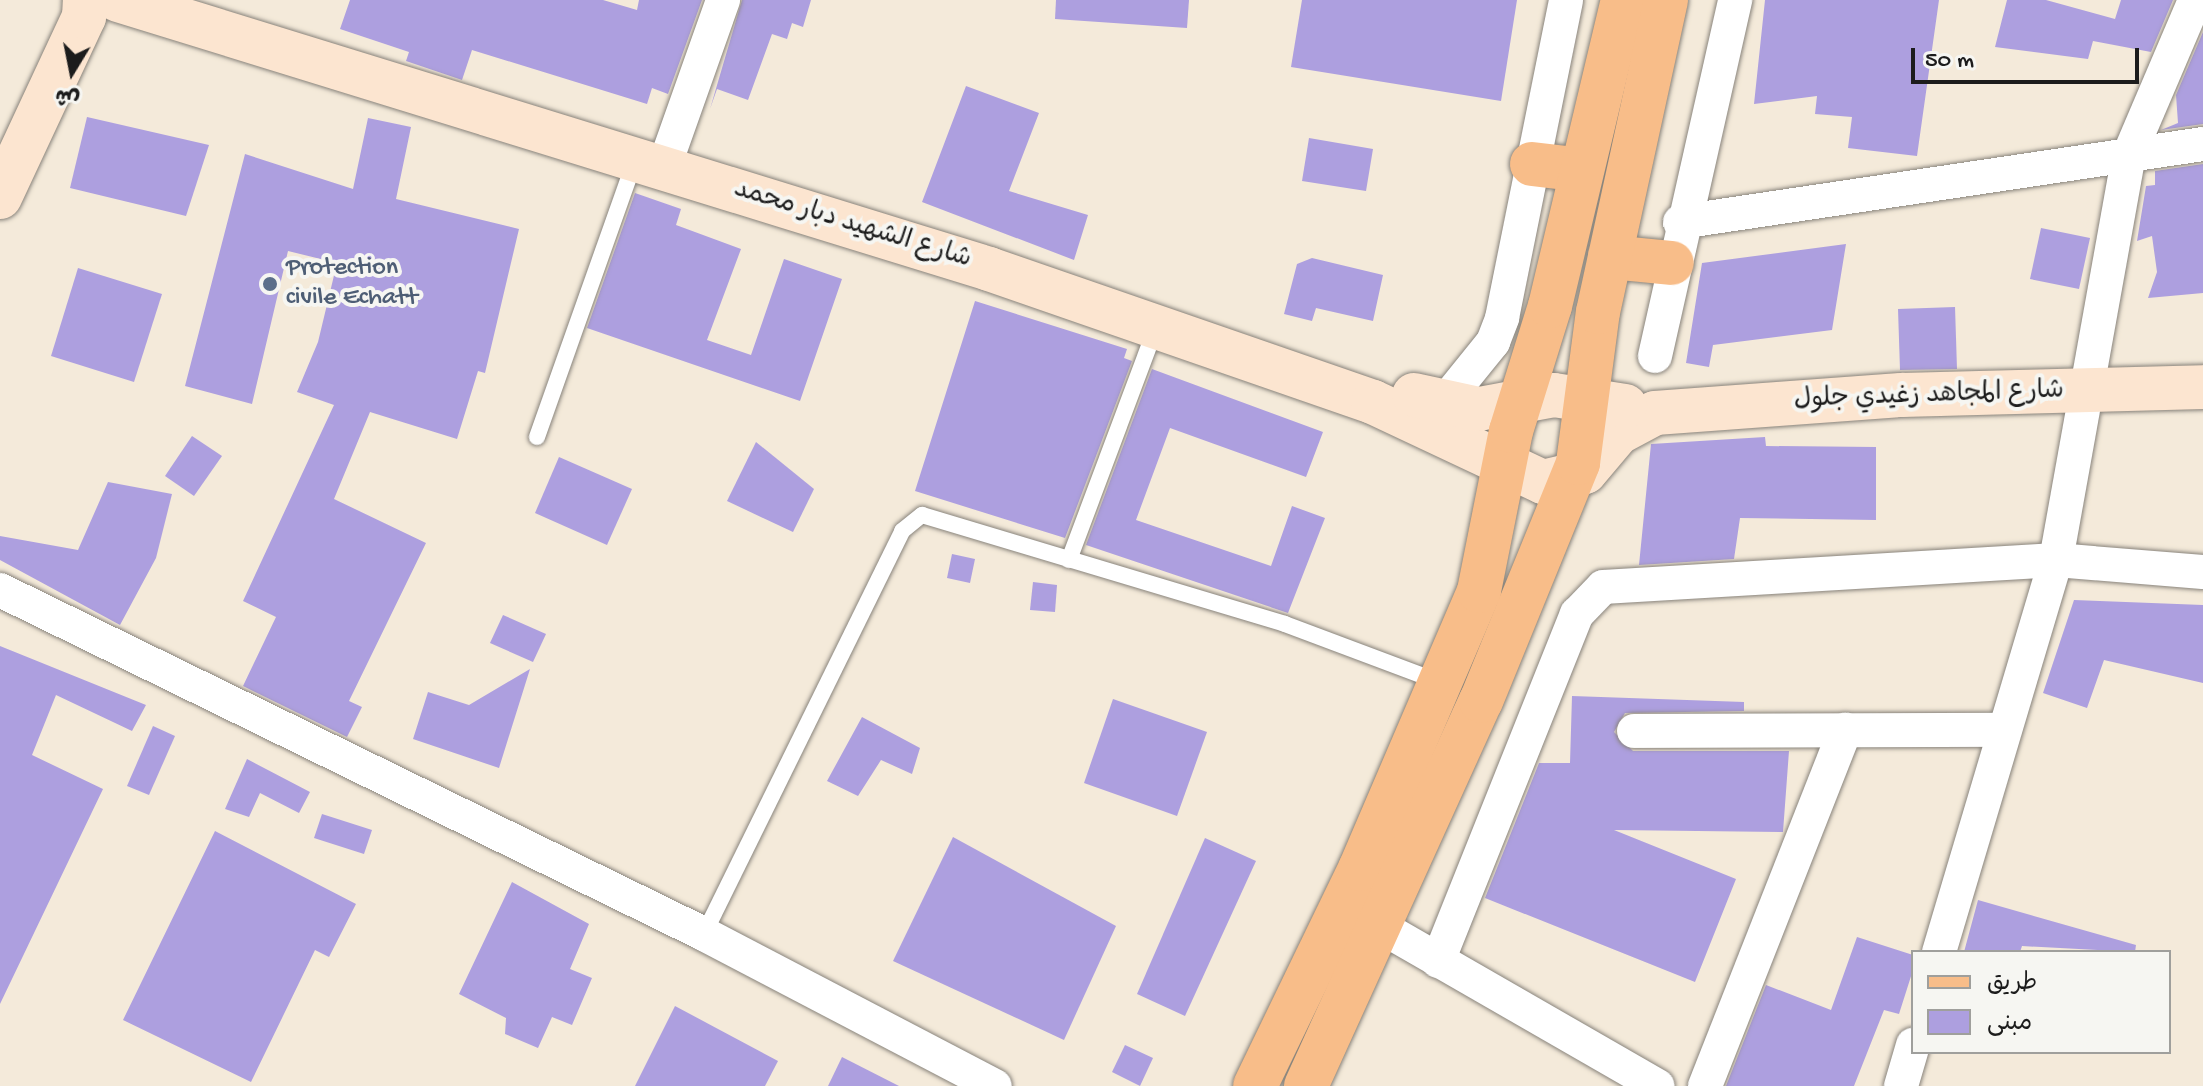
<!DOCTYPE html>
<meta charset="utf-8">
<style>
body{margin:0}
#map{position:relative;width:2203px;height:1086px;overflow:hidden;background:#f4eada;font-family:"Gochi Hand","Playpen Sans Arabic",sans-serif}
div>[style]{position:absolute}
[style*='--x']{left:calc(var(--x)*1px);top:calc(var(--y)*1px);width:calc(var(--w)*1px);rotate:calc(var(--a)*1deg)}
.building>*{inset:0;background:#ad9fdf}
.roads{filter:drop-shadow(0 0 2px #88837b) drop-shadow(0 0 2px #88837b)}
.lane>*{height:16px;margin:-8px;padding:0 8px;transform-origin:8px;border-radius:8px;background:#fff}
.street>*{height:34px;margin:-17px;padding:0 17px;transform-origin:17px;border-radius:17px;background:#fff}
.secondary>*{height:44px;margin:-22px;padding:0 22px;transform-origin:22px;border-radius:22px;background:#fce5d0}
.primary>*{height:44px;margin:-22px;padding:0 22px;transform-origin:22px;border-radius:22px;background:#f8bd89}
.dots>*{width:22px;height:22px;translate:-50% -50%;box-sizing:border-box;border:4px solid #f6f6f2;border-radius:50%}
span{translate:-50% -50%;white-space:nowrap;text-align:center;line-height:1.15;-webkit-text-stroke:8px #f6f6f2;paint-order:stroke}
.street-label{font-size:26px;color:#1c1c1c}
.service-label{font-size:26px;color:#4e5e75}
.left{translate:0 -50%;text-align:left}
.legend{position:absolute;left:1911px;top:950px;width:260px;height:104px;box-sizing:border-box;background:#f6f6f2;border:2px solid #9f9f9c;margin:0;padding:10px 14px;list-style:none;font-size:24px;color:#1c1c1c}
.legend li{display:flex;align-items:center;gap:16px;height:40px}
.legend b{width:40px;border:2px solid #9f9f9c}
.north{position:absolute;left:32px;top:32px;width:80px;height:80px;-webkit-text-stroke:6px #f6f6f2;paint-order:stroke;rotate:190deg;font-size:22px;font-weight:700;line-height:32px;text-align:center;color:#1c1c1c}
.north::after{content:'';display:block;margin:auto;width:28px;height:36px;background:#1c1c1c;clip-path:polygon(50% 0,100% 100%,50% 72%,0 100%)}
.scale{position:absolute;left:1911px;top:48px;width:228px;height:36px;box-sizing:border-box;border:4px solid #1c1c1c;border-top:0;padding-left:10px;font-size:24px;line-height:28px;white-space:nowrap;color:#1c1c1c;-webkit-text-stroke:6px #f6f6f2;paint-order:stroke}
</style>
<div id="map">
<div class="building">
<i style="clip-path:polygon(350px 0,603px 0,637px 10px,639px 0,702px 0,668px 94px,652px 88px,647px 104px,472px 50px,462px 80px,406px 61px,409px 52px,340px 29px)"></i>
<i style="clip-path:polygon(742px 0,811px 0,803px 27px,792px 23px,787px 39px,772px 34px,748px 100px,717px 89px,710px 109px)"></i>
<i style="clip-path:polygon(1056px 0,1189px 0,1187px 28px,1055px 19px)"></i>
<i style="clip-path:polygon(1302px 0,1517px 0,1501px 101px,1291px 67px)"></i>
<i style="clip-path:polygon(1765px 0,1939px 0,1917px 156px,1848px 148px,1852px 117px,1815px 114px,1817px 96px,1754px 104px)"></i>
<i style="clip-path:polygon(2007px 0,2046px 0,2115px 19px,2121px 0,2173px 0,2151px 52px,2093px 41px,2088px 59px,1995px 47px)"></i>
<i style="clip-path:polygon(2203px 32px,2203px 124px,2161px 130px,2178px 123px,2176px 95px)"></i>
<i style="clip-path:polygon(966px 86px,1039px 113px,1009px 191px,1088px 215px,1074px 260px,922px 202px)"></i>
<i style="clip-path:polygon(87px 117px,209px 145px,186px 216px,70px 188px)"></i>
<i style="clip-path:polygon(368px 118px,411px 127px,396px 199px,519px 229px,485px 373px,478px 371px,457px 439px,370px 412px,334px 499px,426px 543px,349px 701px,362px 707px,347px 737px,243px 686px,276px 617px,243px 601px,334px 405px,297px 392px,318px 342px,337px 263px,288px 251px,252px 404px,185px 386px,245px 154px,353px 189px)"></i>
<i style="clip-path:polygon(1309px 138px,1373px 149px,1366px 191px,1302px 181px)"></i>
<i style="clip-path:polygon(2203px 164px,2203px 293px,2148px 298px,2157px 272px,2152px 236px,2137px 241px,2146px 186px,2155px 185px,2155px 171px)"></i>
<i style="clip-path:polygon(635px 193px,681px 209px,676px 225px,741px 249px,707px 340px,751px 355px,784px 259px,842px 279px,800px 401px,587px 328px)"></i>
<i style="clip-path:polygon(2041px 228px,2090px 238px,2079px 289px,2030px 279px)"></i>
<i style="clip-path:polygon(1846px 244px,1832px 330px,1713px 345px,1709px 367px,1686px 363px,1702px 263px)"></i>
<i style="clip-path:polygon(1312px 258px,1383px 275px,1373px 321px,1316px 308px,1312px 321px,1284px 314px,1297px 264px)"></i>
<i style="clip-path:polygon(78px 268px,162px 294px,134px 382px,51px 356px)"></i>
<i style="clip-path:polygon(975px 301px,1127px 349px,1124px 358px,1132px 361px,1065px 538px,915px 491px)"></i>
<i style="clip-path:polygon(1955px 307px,1957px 369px,1900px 370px,1898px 309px)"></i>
<i style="clip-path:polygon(1152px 369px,1323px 432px,1306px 477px,1170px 428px,1136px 520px,1271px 566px,1292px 506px,1325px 518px,1288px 613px,1086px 545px)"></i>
<i style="clip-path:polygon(192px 436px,222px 456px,194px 496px,165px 476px)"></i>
<i style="clip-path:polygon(1765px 437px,1766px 446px,1876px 447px,1876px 520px,1740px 518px,1734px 559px,1639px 565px,1651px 444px)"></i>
<i style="clip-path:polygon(756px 442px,814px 489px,793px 532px,727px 501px)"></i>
<i style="clip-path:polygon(559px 457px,632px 489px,607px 545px,535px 513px)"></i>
<i style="clip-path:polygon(108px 482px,172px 494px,156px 558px,120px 625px,0 560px,0 536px,78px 550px)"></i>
<i style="clip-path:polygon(952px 554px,975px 559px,970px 583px,947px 578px)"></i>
<i style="clip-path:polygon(1033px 582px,1057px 585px,1055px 612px,1030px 610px)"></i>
<i style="clip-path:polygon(2074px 600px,2203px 605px,2203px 683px,2104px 660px,2087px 708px,2043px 693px)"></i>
<i style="clip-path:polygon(503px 615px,546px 634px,533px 662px,490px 643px)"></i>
<i style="clip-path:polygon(0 646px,146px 705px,132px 731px,56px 695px,32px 755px,103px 789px,0 1004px)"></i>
<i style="clip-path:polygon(530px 669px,499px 768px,413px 739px,428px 692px,469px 705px)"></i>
<i style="clip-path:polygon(1572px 696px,1744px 702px,1744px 711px,1625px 713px,1614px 732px,1633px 751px,1789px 751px,1783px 832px,1614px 830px,1736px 879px,1695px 982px,1485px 898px,1539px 763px,1570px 763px)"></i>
<i style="clip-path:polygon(1113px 699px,1207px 732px,1177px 816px,1084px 783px)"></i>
<i style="clip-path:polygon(862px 717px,920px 748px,912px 774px,881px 760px,858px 796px,827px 781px)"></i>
<i style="clip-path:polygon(153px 726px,175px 736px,149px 795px,127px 786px)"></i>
<i style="clip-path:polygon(247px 759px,310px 792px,299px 813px,260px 793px,249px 817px,225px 809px)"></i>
<i style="clip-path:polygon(322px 814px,372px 830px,364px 854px,314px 838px)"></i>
<i style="clip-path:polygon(215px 831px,356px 904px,329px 957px,315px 950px,251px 1082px,123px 1020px)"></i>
<i style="clip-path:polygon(953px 837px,1116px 926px,1064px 1040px,893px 961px)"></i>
<i style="clip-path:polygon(1205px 838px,1256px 861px,1185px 1016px,1137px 994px)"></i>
<i style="clip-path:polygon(512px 882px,589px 924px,570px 969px,592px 978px,572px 1025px,552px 1017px,538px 1048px,505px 1034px,506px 1018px,459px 994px)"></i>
<i style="clip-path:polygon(1978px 900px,2136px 945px,2135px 952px,2022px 946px,2020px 952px,1964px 952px)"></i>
<i style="clip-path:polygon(1857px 937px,1913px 955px,1913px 970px,1899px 1014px,1884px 1010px,1854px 1086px,1726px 1086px,1766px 985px,1831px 1010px)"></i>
<i style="clip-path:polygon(675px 1006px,778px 1061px,765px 1086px,635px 1086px)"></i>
<i style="clip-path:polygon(1125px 1045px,1153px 1058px,1140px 1086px,1112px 1072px)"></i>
<i style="clip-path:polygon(842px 1057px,899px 1086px,828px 1086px)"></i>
</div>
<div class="roads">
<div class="lane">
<i style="--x:537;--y:437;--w:294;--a:-70.5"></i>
<i style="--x:1069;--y:560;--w:246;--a:-69.5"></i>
<i style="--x:704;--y:934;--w:449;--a:-63.8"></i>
<i style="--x:902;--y:531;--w:26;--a:-39"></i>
<i style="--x:922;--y:515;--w:379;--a:16.7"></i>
<i style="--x:1285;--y:624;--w:162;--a:20.6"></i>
</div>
<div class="street">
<i style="--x:670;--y:150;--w:159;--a:-70.5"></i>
<i style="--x:1680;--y:222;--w:529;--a:-8.48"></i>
<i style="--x:1655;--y:356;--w:365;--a:-77.3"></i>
<i style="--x:1443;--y:404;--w:80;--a:-51.1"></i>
<i style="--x:1493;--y:342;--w:26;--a:-69"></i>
<i style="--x:1502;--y:318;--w:324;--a:-78.6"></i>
<i style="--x:0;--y:590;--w:784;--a:26.04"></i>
<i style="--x:704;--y:934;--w:328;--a:27.6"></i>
<i style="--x:1634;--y:731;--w:368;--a:-0.2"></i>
<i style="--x:1381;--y:927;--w:319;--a:29.9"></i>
<i style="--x:1939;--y:952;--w:409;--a:-73.4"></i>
<i style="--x:2056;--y:560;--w:412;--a:-79.8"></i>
<i style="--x:2129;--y:155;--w:168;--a:-66.9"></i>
<i style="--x:1438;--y:961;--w:374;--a:-68.2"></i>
<i style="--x:1577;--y:614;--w:37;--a:-46"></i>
<i style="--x:1603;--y:587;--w:454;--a:-3.4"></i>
<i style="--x:2056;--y:560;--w:147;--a:4.7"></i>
<i style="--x:1705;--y:1086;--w:383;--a:-68.5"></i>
<i style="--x:1901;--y:1086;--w:43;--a:-73.7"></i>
</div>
<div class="secondary">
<i style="--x:118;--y:0;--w:912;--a:17.16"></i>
<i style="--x:989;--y:269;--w:406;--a:19.1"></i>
<i style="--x:1373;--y:402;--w:188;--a:25.2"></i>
<i style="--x:1543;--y:482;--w:43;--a:-13.4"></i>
<i style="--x:1585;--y:472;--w:51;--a:-49.8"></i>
<i style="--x:1618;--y:433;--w:42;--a:-28.4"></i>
<i style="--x:1655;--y:413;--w:248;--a:-4.2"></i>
<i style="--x:1902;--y:395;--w:301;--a:-1.5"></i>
<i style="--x:0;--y:197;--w:199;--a:-65"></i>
<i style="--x:84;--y:17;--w:17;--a:-87"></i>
<i style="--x:1414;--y:395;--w:66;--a:12.2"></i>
<i style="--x:1479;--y:409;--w:76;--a:-10.6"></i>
<i style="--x:1554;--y:395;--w:72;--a:8.8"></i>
</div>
<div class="primary">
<i style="--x:1532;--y:164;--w:50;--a:6.8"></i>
<i style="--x:1610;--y:257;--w:62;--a:5.5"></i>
<i style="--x:1255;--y:1086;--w:241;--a:-64.2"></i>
<i style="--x:1360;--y:869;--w:302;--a:-66.8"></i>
<i style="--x:1479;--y:591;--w:163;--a:-78.7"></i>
<i style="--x:1511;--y:431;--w:131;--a:-72.7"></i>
<i style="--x:1550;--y:306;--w:315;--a:-76.6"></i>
<i style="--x:1306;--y:1086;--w:423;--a:-65.6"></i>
<i style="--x:1481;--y:701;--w:257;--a:-67.8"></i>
<i style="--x:1578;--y:463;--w:152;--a:-82.5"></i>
<i style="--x:1598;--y:312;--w:319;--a:-77.7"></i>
</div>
</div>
<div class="dots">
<i style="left:270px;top:284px;background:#5c6f8a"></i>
</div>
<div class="street-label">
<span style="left:852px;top:226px;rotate:17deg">شارع الشهيد دبار محمد</span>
<span style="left:1929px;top:397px;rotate:-2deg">شارع المجاهد زغيدي جلول</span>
</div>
<div class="service-label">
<span class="left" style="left:286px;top:284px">Protection<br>civile Echatt</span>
</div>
<ul class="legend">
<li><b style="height:10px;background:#f8bd89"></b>طريق</li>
<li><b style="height:22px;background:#ad9fdf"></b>مبنى</li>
</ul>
<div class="north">ش</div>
<div class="scale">50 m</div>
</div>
